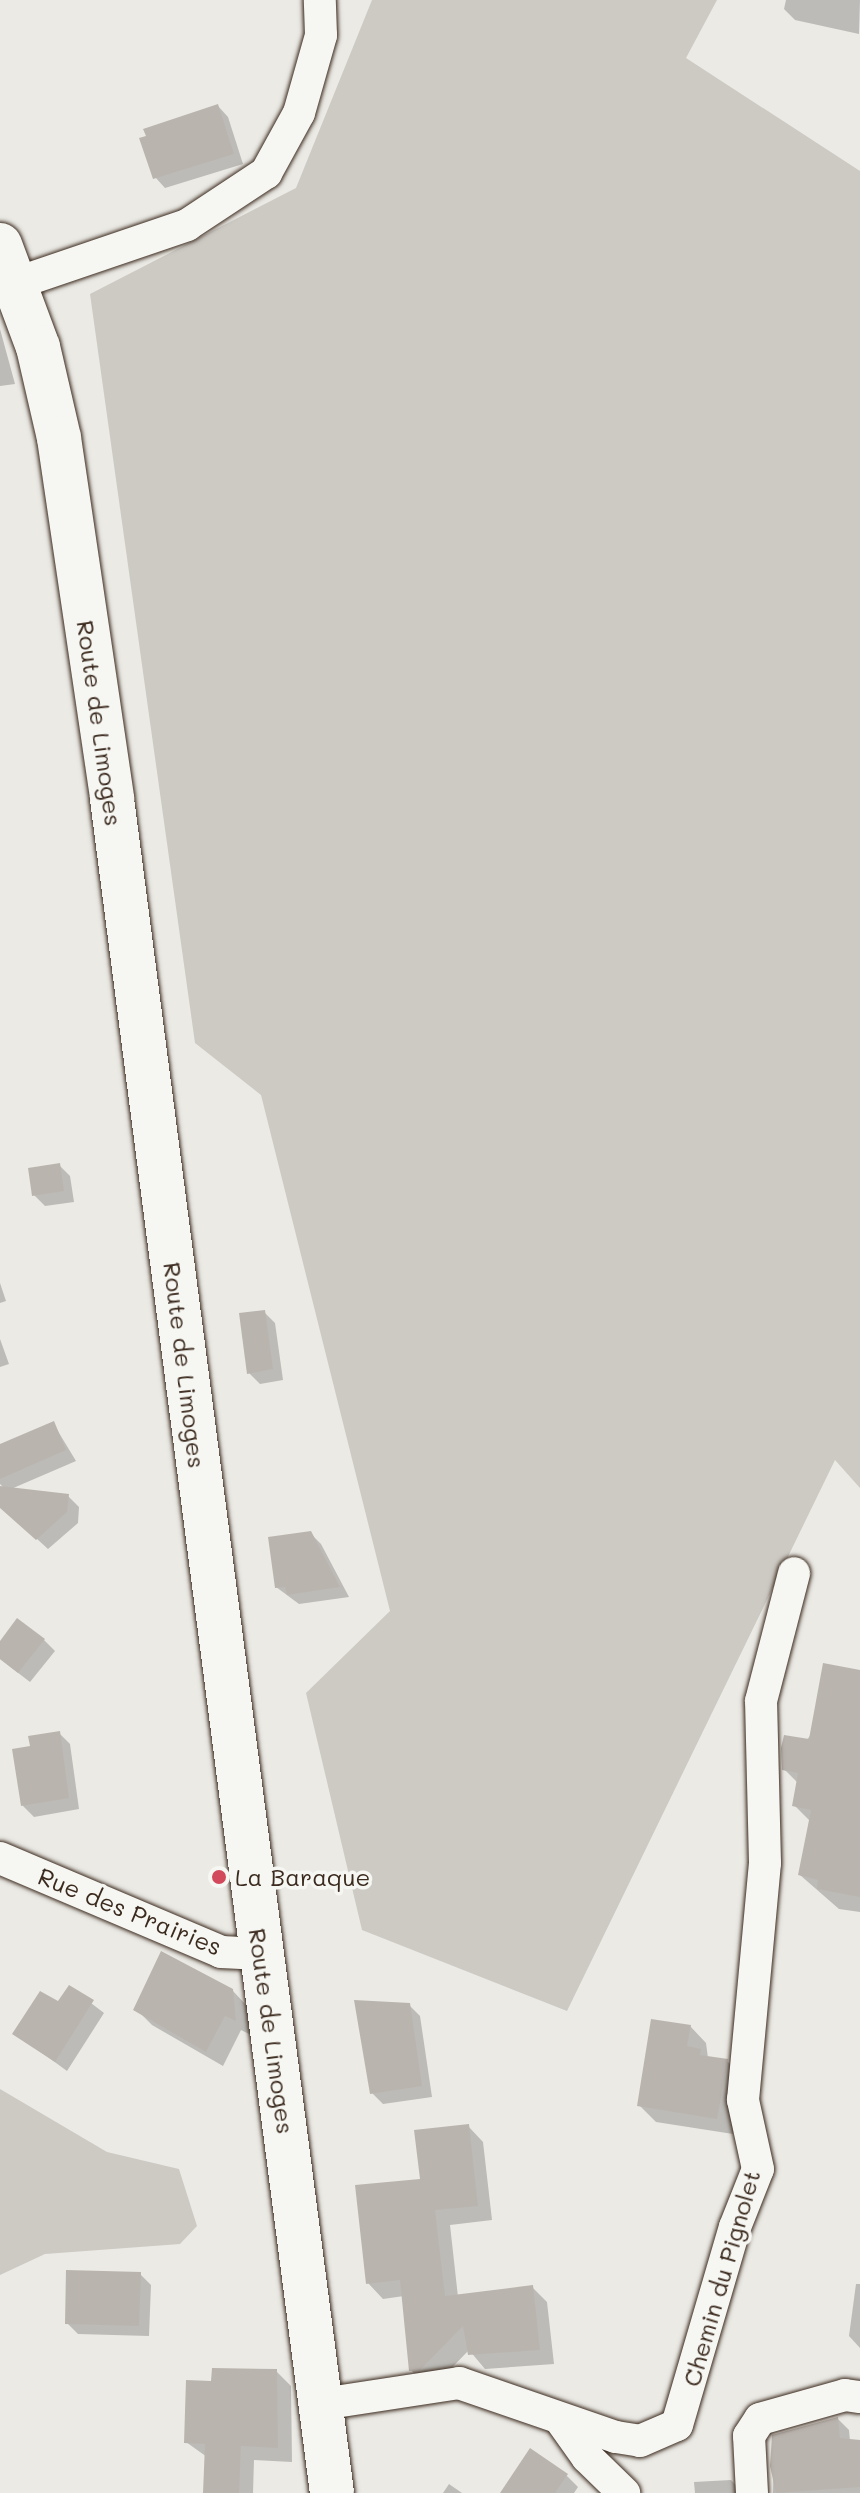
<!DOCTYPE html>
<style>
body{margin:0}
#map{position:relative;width:860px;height:2493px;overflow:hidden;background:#ebeae5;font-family:Mali,sans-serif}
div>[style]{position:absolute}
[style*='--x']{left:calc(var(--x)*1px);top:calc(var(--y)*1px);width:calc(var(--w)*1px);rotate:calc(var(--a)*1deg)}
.green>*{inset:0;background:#cdcac4}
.shadow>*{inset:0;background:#0003}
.building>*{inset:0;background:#bab4ae}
.roads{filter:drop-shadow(0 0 2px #3b2a1e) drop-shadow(0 0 2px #3b2a1e)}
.minor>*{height:32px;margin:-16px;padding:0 16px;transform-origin:16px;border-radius:16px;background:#f6f6f2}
.primary>*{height:44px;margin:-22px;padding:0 22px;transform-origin:22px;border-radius:22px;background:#f6f6f2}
.dots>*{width:22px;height:22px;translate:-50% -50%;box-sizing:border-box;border:4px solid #f6f6f2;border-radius:50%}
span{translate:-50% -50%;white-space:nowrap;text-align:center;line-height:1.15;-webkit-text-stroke:7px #f6f6f2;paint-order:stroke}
.street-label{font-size:24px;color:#3b2a1e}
.poi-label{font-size:24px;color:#3b2a1e}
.left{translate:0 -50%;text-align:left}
</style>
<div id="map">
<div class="green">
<i style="clip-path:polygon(372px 0,717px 0,686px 58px,860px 171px,860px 1488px,835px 1460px,567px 2011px,362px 1930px,306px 1693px,390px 1611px,261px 1095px,195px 1043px,90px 294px,296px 188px)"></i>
<i style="clip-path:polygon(0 2089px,107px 2152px,179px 2169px,197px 2226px,180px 2244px,45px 2254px,0 2275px)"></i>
</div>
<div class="shadow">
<i style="clip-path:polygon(786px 0,860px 0,859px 34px,795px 20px,784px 9px)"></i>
<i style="clip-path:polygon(218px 106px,228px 117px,243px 164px,165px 188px,155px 177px)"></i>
<i style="clip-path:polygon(0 329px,15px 384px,0 386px)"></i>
<i style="clip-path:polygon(59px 1165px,70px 1176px,74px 1202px,45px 1206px,34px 1195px)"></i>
<i style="clip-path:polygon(0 1283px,6px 1301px,0 1303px)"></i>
<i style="clip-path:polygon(264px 1312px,275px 1323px,283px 1380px,260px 1384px,249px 1373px)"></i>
<i style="clip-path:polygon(0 1339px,9px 1364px,0 1367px)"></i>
<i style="clip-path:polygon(53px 1423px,76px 1461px,11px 1489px,68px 1496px,79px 1507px,78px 1523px,48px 1549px,0 1505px,0 1488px,5px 1489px,0 1484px,0 1446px)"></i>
<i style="clip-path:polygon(310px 1533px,321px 1544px,349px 1597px,299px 1604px,276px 1587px)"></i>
<i style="clip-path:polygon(44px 1640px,55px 1651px,30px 1682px,0 1659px,0 1644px)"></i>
<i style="clip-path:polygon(860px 1672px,860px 1912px,839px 1909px,800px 1875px,811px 1822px,794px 1805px,798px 1783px,784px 1769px)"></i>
<i style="clip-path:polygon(59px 1733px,70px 1744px,79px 1809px,34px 1817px,23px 1806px,32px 1748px)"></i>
<i style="clip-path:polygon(70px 1987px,104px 2013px,67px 2071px,15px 2033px,58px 2004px)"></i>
<i style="clip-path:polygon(232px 1990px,248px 2007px,251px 2035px,241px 2030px,223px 2066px,152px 2025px,136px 2009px)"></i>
<i style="clip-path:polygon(409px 2005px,420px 2016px,432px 2097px,383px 2104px,372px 2093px)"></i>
<i style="clip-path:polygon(690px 2026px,706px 2043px,708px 2058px,727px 2061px,743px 2077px,733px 2134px,656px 2122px,640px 2106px)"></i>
<i style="clip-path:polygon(468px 2126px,483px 2142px,492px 2220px,450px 2225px,458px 2297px,532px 2287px,547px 2302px,554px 2364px,485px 2369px,469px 2350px,436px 2384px,426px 2386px,411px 2370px,404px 2296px,383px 2299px,368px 2283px,423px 2180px)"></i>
<i style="clip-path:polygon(140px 2274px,151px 2285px,149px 2336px,78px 2334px,67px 2323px)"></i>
<i style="clip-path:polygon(856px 2284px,860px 2284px,860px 2348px,849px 2336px)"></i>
<i style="clip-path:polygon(276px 2371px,291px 2386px,292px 2462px,254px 2460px,253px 2493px,205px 2493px,207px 2457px,186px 2442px,213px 2383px)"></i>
<i style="clip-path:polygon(838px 2419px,849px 2430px,850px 2441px,860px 2442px,860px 2493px,773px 2493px,774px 2437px)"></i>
<i style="clip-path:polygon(567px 2476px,578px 2487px,574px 2493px,502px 2493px)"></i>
<i style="clip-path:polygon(731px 2480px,743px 2493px,695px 2493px,694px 2482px)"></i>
<i style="clip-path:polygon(449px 2484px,462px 2493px,443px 2493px)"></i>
</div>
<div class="building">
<i style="clip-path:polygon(218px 104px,234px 154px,153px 179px,139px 138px,146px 136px,143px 129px)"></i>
<i style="clip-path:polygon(60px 1163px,64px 1191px,32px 1196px,28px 1168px)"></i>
<i style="clip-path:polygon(265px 1310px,273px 1369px,247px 1374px,239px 1313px)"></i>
<i style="clip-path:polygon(54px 1421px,66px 1450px,0 1479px,0 1444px)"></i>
<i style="clip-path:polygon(0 1486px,69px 1494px,67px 1512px,36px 1540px,0 1508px)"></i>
<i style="clip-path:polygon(311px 1531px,340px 1587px,287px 1595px,285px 1587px,275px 1588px,268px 1537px)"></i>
<i style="clip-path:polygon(17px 1618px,45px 1639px,18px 1673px,0 1659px,0 1641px)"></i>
<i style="clip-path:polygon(823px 1663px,860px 1670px,860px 1897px,817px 1889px,818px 1880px,798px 1875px,811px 1810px,792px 1806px,798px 1773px,782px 1770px,781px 1748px,784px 1735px,809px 1739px)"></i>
<i style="clip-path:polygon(60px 1731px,69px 1798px,21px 1806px,12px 1749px,30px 1746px,28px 1736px)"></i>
<i style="clip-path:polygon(161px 1951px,233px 1989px,236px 2021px,225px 2016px,206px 2052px,133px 2010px)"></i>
<i style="clip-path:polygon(69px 1985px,94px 2000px,55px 2062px,12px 2034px,40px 1991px,58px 2001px)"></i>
<i style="clip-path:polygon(354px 2000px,410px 2003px,422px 2086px,370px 2094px)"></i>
<i style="clip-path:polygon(651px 2019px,691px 2025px,687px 2046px,701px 2049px,700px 2055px,728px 2059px,717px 2119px,637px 2106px)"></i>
<i style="clip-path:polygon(469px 2124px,478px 2206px,435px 2210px,445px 2296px,533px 2285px,540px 2350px,468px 2355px,463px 2326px,420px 2370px,409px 2371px,400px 2280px,366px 2284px,355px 2185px,420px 2179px,414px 2130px)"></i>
<i style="clip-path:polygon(66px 2270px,141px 2272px,139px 2326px,65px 2324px)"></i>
<i style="clip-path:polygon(212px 2368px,277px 2369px,278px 2448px,241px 2446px,239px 2493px,203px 2493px,205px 2444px,184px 2443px,186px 2380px,211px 2381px)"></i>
<i style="clip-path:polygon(838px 2417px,840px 2438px,860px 2440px,860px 2487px,776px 2493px,770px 2466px,772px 2435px)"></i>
<i style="clip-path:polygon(530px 2448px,568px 2474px,555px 2493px,500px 2493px)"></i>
</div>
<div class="roads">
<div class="minor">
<i style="--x:17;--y:283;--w:180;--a:-18.8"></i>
<i style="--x:187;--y:225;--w:95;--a:-33.4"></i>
<i style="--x:266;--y:173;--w:68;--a:-61.2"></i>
<i style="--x:299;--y:113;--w:81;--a:-74.2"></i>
<i style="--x:321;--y:35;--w:35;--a:-92"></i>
<i style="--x:0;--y:1858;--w:240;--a:23"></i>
<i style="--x:221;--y:1952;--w:41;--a:2.8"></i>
<i style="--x:322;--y:2404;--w:139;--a:-8.7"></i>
<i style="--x:459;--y:2383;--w:166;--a:19"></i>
<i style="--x:616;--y:2437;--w:24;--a:9"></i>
<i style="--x:640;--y:2441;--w:40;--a:-23.4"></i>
<i style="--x:677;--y:2425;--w:206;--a:-73.7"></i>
<i style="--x:735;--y:2227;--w:62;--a:-68.4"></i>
<i style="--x:758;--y:2169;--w:71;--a:-102.3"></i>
<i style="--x:743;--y:2100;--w:238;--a:-84.7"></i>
<i style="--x:765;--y:1863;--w:162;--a:-91.4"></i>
<i style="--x:761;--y:1701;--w:132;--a:-75.5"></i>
<i style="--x:560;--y:2419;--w:47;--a:54.6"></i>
<i style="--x:587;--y:2457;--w:52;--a:44.2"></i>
<i style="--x:752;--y:2493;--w:57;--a:-93"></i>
<i style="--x:749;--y:2436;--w:20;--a:-57"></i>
<i style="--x:760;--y:2419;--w:88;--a:-15.8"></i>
<i style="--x:845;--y:2395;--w:15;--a:8"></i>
</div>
<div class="primary">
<i style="--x:0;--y:245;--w:109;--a:69.6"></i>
<i style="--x:38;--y:347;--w:93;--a:77"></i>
<i style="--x:59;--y:438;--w:365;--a:81.6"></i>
<i style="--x:112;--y:799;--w:1708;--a:82.6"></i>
</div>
</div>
<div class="dots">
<i style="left:219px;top:1877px;background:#d1495b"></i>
</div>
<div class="street-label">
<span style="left:100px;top:723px;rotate:82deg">Route de Limoges</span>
<span style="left:185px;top:1365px;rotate:83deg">Route de Limoges</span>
<span style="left:130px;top:1911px;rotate:22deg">Rue des Prairies</span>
<span style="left:272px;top:2031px;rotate:82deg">Route de Limoges</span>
<span style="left:721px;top:2278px;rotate:-74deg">Chemin du Pignolet</span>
</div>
<div class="poi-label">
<span class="left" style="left:235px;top:1877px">La Baraque</span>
</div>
</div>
